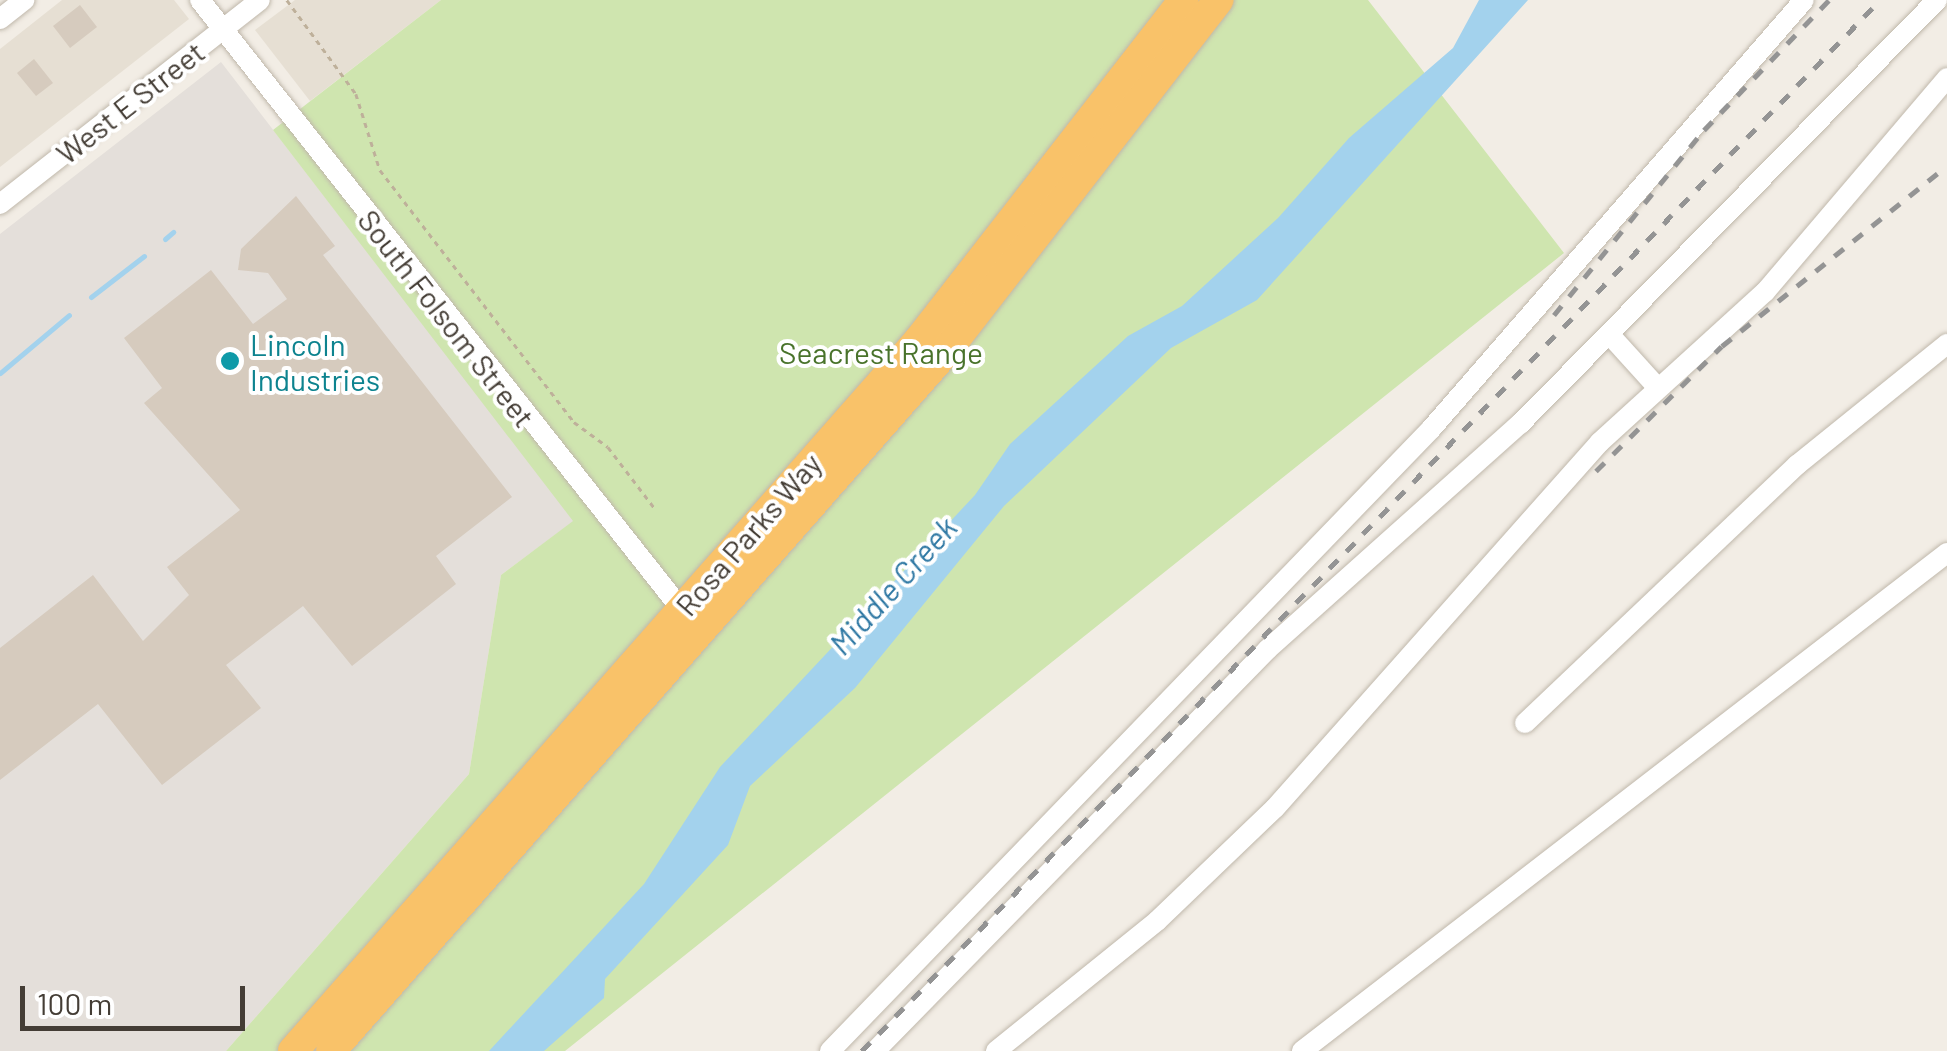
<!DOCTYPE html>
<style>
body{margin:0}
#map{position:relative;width:1947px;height:1051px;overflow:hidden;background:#f2ede5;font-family:Barlow,sans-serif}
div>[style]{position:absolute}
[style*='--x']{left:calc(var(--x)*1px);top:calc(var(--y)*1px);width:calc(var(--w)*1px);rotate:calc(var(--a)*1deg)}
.residential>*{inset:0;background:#e6dfd3}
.industrial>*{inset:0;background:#e4dfda}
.green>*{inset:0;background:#cfe5af}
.water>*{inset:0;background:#a3d2ed}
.stream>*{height:5px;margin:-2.5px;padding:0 2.5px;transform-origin:2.5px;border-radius:2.5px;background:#a3d2ed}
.building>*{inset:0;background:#d6cbbe}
.path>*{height:2.5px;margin-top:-1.25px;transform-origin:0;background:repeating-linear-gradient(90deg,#beb09a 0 5px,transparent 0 10px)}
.roads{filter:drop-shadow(0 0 2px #c0b8ab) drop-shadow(0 0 2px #c0b8ab)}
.minor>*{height:20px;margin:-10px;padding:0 10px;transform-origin:10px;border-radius:10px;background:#fff}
.highway>*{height:30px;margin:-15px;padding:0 15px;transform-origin:15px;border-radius:15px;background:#f9c269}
.rail>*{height:5px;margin-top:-2.5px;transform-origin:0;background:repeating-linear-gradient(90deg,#949494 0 12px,transparent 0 24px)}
.dots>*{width:28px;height:28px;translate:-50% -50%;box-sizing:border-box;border:5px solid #fff;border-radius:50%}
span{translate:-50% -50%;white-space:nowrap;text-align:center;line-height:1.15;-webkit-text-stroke:8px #fff;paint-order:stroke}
.street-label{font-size:30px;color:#443d35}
.culture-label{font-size:30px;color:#0d838f}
.left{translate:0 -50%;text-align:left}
.park-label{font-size:30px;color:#49732b}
.water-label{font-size:32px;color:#3079a4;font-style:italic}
.scale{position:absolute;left:20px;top:986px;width:225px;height:45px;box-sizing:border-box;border:5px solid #443d35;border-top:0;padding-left:12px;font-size:30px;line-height:35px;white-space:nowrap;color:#443d35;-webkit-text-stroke:8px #fff;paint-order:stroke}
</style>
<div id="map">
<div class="residential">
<i style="clip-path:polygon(62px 0,174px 0,189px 19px,0 167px,0 49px)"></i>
<i style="clip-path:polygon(295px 0,441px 0,310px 101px,255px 30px)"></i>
</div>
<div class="industrial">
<i style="clip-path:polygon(221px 62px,574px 521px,501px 575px,469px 774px,226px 1051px,0 1051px,0 234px)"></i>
</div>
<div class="green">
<i style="clip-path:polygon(441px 0,1368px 0,1564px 253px,565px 1051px,226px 1051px,469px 774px,501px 575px,573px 521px,273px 130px)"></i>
</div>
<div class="water">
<i style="clip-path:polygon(1479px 0,1528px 0,1257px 300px,1171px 348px,1004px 506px,855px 688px,750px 786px,728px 845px,605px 979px,604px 998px,544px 1051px,489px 1051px,644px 884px,720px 767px,975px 495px,1010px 444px,1128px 336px,1182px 306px,1278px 218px,1349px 138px,1453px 48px)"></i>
</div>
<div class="stream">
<i style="--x:165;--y:239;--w:11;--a:-41"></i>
<i style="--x:91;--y:297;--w:67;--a:-37.7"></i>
<i style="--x:0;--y:373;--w:90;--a:-40"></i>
</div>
<div class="building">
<i style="clip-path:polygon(80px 5px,97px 27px,70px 48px,53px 26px)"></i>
<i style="clip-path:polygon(34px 59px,53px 83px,36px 96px,17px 73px)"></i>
<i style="clip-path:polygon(296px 196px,335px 246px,323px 255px,512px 497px,436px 556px,456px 584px,352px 666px,303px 606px,226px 665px,261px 708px,162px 785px,98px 704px,0 780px,0 648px,93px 575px,143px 641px,189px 595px,167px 567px,240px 510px,144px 403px,162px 388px,124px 338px,211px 270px,253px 324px,287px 299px,268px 273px,238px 270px,241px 249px)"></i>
</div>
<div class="path">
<i style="--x:287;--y:0;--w:117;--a:53.7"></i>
<i style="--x:356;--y:94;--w:80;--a:72.5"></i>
<i style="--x:380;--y:170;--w:318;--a:52.4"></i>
<i style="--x:574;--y:422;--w:42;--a:36.3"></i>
<i style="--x:608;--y:447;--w:79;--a:52.7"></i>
</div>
<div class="roads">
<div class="minor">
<i style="--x:200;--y:0;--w:789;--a:51.69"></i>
<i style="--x:0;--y:19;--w:31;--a:-38"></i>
<i style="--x:0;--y:204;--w:330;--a:-38.1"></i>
<i style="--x:1609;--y:334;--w:73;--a:47.8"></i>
<i style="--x:1525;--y:723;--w:375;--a:-43.5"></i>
<i style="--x:1797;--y:465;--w:193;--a:-38.9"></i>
<i style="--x:830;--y:1051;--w:865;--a:-45.98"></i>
<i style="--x:1431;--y:429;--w:568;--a:-48.99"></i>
<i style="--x:875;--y:1051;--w:562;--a:-45.65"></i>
<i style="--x:1268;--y:649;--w:338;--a:-41.8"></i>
<i style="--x:1520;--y:424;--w:595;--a:-45.48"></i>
<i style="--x:996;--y:1051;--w:207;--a:-38.9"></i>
<i style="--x:1157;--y:921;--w:163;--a:-43.8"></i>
<i style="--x:1275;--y:808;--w:489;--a:-48.4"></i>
<i style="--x:1600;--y:442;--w:223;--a:-42.3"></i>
<i style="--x:1765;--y:292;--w:281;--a:-49.6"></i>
<i style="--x:1302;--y:1051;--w:815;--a:-37.67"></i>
</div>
<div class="highway">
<i style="--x:293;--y:1051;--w:947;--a:-48.64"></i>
<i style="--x:919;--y:340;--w:431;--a:-52.1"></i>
<i style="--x:331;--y:1051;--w:928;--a:-48.67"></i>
<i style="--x:944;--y:354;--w:448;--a:-52.2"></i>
</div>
</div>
<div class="rail">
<i style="--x:1554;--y:315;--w:238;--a:-51"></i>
<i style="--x:1704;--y:130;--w:180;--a:-46.1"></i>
<i style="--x:1596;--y:471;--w:177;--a:-44.8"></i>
<i style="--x:1722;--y:346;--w:288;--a:-38.7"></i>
<i style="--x:862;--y:1051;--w:1463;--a:-45.91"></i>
</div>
<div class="dots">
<i style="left:230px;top:361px;background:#0f9aa8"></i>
</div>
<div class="street-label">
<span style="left:130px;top:102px;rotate:-38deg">West E Street</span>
<span style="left:447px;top:318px;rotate:52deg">South Folsom Street</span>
<span style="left:748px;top:534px;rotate:-49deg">Rosa Parks Way</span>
</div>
<div class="culture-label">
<span class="left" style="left:250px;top:361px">Lincoln<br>Industries</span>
</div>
<div class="park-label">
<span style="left:881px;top:352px">Seacrest Range</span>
</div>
<div class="water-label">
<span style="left:892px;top:585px;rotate:-48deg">Middle Creek</span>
</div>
<div class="scale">100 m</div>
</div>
